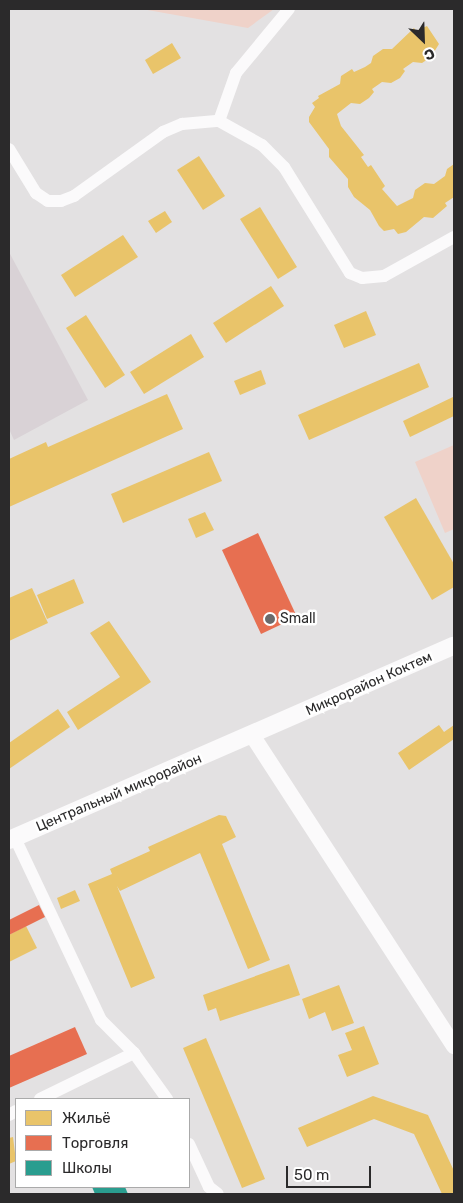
<!DOCTYPE html>
<meta charset="utf-8">
<style>
body{margin:0}
#map{position:relative;width:463px;height:1203px;overflow:hidden;background:#e3e1e2;font-family:Rubik,sans-serif}
div>[style]{position:absolute}
[style*='--x']{left:calc(var(--x)*1px);top:calc(var(--y)*1px);width:calc(var(--w)*1px);rotate:calc(var(--a)*1deg)}
.built>*{inset:0;background:#d9d2d6}
.green>*{inset:0;background:#efd2c9}
.homes>*{inset:0;background:#e9c46a}
.shops>*{inset:0;background:#e76f51}
.schools>*{inset:0;background:#2a9d8f}
.minor>*{height:12px;margin:-6px;padding:0 6px;transform-origin:6px;border-radius:6px;background:#fbfafb}
.tertiary>*{height:16px;margin:-8px;padding:0 8px;transform-origin:8px;border-radius:8px;background:#fbfafb}
.secondary>*{height:18px;margin:-9px;padding:0 9px;transform-origin:9px;border-radius:9px;background:#fbfafb}
.dots>*{width:14px;height:14px;translate:-50% -50%;box-sizing:border-box;border:2px solid #fff;border-radius:50%}
span{translate:-50% -50%;white-space:nowrap;text-align:center;line-height:1.15;-webkit-text-stroke:5px #fff;paint-order:stroke}
.poi-label{font-size:14px;color:#2b2a2b}
.left{translate:0 -50%;text-align:left}
.street-label{font-size:14px;color:#2b2a2b}
.frame{position:absolute;inset:0;border:10px solid #2b2a2b;pointer-events:none}
.legend{position:absolute;left:15px;top:1098px;width:175px;height:90px;box-sizing:border-box;background:#fff;border:1px solid #aaa;margin:0;padding:6px 9px;list-style:none;font-size:15px;color:#2b2a2b}
.legend li{display:flex;align-items:center;gap:10px;height:25px}
.legend b{width:25px;border:1px solid #aaa}
.north{position:absolute;left:398px;top:15px;width:50px;height:50px;-webkit-text-stroke:4px #fff;paint-order:stroke;rotate:156deg;font-size:14px;font-weight:700;line-height:20px;text-align:center;color:#2b2a2b}
.north::after{content:'';display:block;margin:auto;width:18px;height:22px;background:#2b2a2b;clip-path:polygon(50% 0,100% 100%,50% 72%,0 100%)}
.scale{position:absolute;left:286px;top:1166px;width:85px;height:22px;box-sizing:border-box;border:2px solid #2b2a2b;border-top:0;padding-left:6px;font-size:15px;line-height:18px;white-space:nowrap;color:#2b2a2b;-webkit-text-stroke:4px #fff;paint-order:stroke}
</style>
<div id="map">
<div class="built">
<i style="clip-path:polygon(9px 252px,88px 400px,14px 440px,9px 429px)"></i>
</div>
<div class="green">
<i style="clip-path:polygon(142px 9px,274px 9px,248px 28px)"></i>
<i style="clip-path:polygon(454px 445px,454px 529px,445px 533px,415px 462px)"></i>
</div>
<div class="homes">
<i style="clip-path:polygon(427px 26px,439px 44px,431px 57px,422px 63px,413px 62px,403px 69px,405px 71px,400px 78px,391px 83px,382px 82px,372px 89px,374px 92px,369px 98px,360px 104px,351px 103px,337px 114px,341px 126px,364px 155px,361px 157px,368px 167px,371px 165px,385px 186px,382px 189px,397px 206px,413px 198px,415px 190px,425px 183px,434px 184px,445px 176px,447px 169px,454px 164px,454px 197px,445px 203px,447px 206px,433px 218px,424px 217px,406px 232px,398px 234px,394px 229px,384px 231px,379px 226px,370px 210px,354px 197px,348px 187px,348px 179px,329px 157px,329px 149px,309px 122px,309px 117px,315px 107px,312px 103px,319px 98px,318px 96px,340px 84px,341px 76px,352px 69px,354px 72px,365px 67px,371px 63px,373px 56px,383px 49px,392px 49px,414px 28px,416px 31px)"></i>
<i style="clip-path:polygon(172px 43px,181px 58px,153px 74px,145px 60px)"></i>
<i style="clip-path:polygon(199px 156px,225px 196px,203px 210px,177px 170px)"></i>
<i style="clip-path:polygon(260px 207px,297px 267px,278px 279px,240px 219px)"></i>
<i style="clip-path:polygon(165px 211px,172px 222px,156px 233px,148px 221px)"></i>
<i style="clip-path:polygon(123px 235px,138px 257px,75px 297px,61px 275px)"></i>
<i style="clip-path:polygon(271px 286px,284px 306px,226px 343px,213px 323px)"></i>
<i style="clip-path:polygon(366px 311px,376px 335px,344px 348px,334px 325px)"></i>
<i style="clip-path:polygon(86px 315px,125px 375px,105px 388px,66px 328px)"></i>
<i style="clip-path:polygon(191px 334px,204px 357px,144px 394px,130px 372px)"></i>
<i style="clip-path:polygon(419px 363px,429px 387px,309px 440px,298px 415px)"></i>
<i style="clip-path:polygon(261px 370px,266px 384px,240px 395px,234px 381px)"></i>
<i style="clip-path:polygon(167px 394px,183px 429px,9px 507px,9px 459px,46px 442px,48px 447px)"></i>
<i style="clip-path:polygon(453px 397px,454px 416px,410px 437px,403px 421px)"></i>
<i style="clip-path:polygon(209px 452px,222px 481px,123px 523px,111px 494px)"></i>
<i style="clip-path:polygon(416px 498px,454px 564px,454px 587px,432px 600px,384px 517px)"></i>
<i style="clip-path:polygon(205px 512px,214px 530px,196px 538px,188px 519px)"></i>
<i style="clip-path:polygon(74px 579px,84px 603px,47px 619px,37px 595px)"></i>
<i style="clip-path:polygon(32px 588px,48px 623px,9px 641px,9px 598px)"></i>
<i style="clip-path:polygon(109px 621px,151px 682px,78px 730px,67px 712px,120px 677px,90px 633px)"></i>
<i style="clip-path:polygon(58px 709px,70px 727px,9px 769px,9px 743px)"></i>
<i style="clip-path:polygon(439px 725px,444px 732px,454px 725px,454px 739px,409px 770px,398px 753px)"></i>
<i style="clip-path:polygon(219px 815px,226px 816px,236px 837px,222px 844px,270px 960px,248px 969px,200px 853px,120px 891px,117px 886px,155px 978px,131px 988px,88px 884px,112px 874px,110px 869px,150px 851px,148px 847px)"></i>
<i style="clip-path:polygon(75px 890px,80px 901px,61px 909px,57px 898px)"></i>
<i style="clip-path:polygon(26px 926px,37px 948px,9px 962px,9px 935px)"></i>
<i style="clip-path:polygon(289px 964px,300px 995px,220px 1021px,216px 1008px,208px 1011px,203px 995px)"></i>
<i style="clip-path:polygon(339px 985px,354px 1023px,332px 1031px,325px 1012px,309px 1019px,302px 999px)"></i>
<i style="clip-path:polygon(364px 1026px,379px 1064px,347px 1077px,338px 1055px,352px 1050px,345px 1033px)"></i>
<i style="clip-path:polygon(206px 1038px,265px 1179px,242px 1188px,183px 1048px)"></i>
<i style="clip-path:polygon(373px 1096px,428px 1115px,454px 1171px,454px 1194px,442px 1194px,414px 1134px,374px 1119px,307px 1147px,298px 1128px)"></i>
<i style="clip-path:polygon(13px 1137px,16px 1161px,9px 1164px,9px 1138px)"></i>
</div>
<div class="shops">
<i style="clip-path:polygon(258px 533px,297px 617px,261px 634px,222px 550px)"></i>
<i style="clip-path:polygon(39px 905px,45px 917px,9px 935px,9px 920px)"></i>
<i style="clip-path:polygon(75px 1027px,87px 1054px,9px 1088px,9px 1056px)"></i>
</div>
<div class="schools">
<i style="clip-path:polygon(92px 1187px,125px 1187px,128px 1194px,95px 1194px)"></i>
</div>
<div class="minor">
<i style="--x:219;--y:121;--w:51;--a:-70.5"></i>
<i style="--x:236;--y:73;--w:83;--a:-50.4"></i>
<i style="--x:9;--y:149;--w:52;--a:58.5"></i>
<i style="--x:36;--y:193;--w:14;--a:34"></i>
<i style="--x:48;--y:201;--w:13;--a:0"></i>
<i style="--x:61;--y:201;--w:14;--a:-21"></i>
<i style="--x:74;--y:196;--w:110;--a:-35.7"></i>
<i style="--x:163;--y:132;--w:21;--a:-23"></i>
<i style="--x:182;--y:124;--w:37;--a:-5"></i>
<i style="--x:219;--y:121;--w:49;--a:29.2"></i>
<i style="--x:262;--y:145;--w:31;--a:45"></i>
<i style="--x:284;--y:167;--w:125;--a:58.1"></i>
<i style="--x:350;--y:273;--w:13;--a:23"></i>
<i style="--x:362;--y:278;--w:22;--a:-5"></i>
<i style="--x:384;--y:276;--w:80;--a:-29.1"></i>
<i style="--x:15;--y:838;--w:201;--a:64.7"></i>
<i style="--x:101;--y:1020;--w:47;--a:45"></i>
<i style="--x:134;--y:1053;--w:57;--a:54.3"></i>
<i style="--x:40;--y:1099;--w:105;--a:-26.1"></i>
<i style="--x:9;--y:1115;--w:8;--a:-30"></i>
<i style="--x:189;--y:1144;--w:47;--a:65.1"></i>
<i style="--x:209;--y:1187;--w:11;--a:38"></i>
</div>
<div class="tertiary">
<i style="--x:252;--y:735;--w:371;--a:57"></i>
</div>
<div class="secondary">
<i style="--x:9;--y:840;--w:485;--a:-23.6"></i>
</div>
<div class="dots">
<i style="left:270px;top:619px;background:#6b6a6b"></i>
</div>
<div class="poi-label">
<span class="left" style="left:280px;top:619px">Small</span>
</div>
<div class="street-label">
<span style="left:369px;top:684px;rotate:-24deg">Микрорайон Коктем</span>
<span style="left:119px;top:793px;rotate:-23deg">Центральный микрорайон</span>
</div>
<div class="frame"></div>
<ul class="legend">
<li><b style="height:14px;background:#e9c46a"></b>Жильё</li>
<li><b style="height:14px;background:#e76f51"></b>Торговля</li>
<li><b style="height:14px;background:#2a9d8f"></b>Школы</li>
</ul>
<div class="north">С</div>
<div class="scale">50 m</div>
</div>
